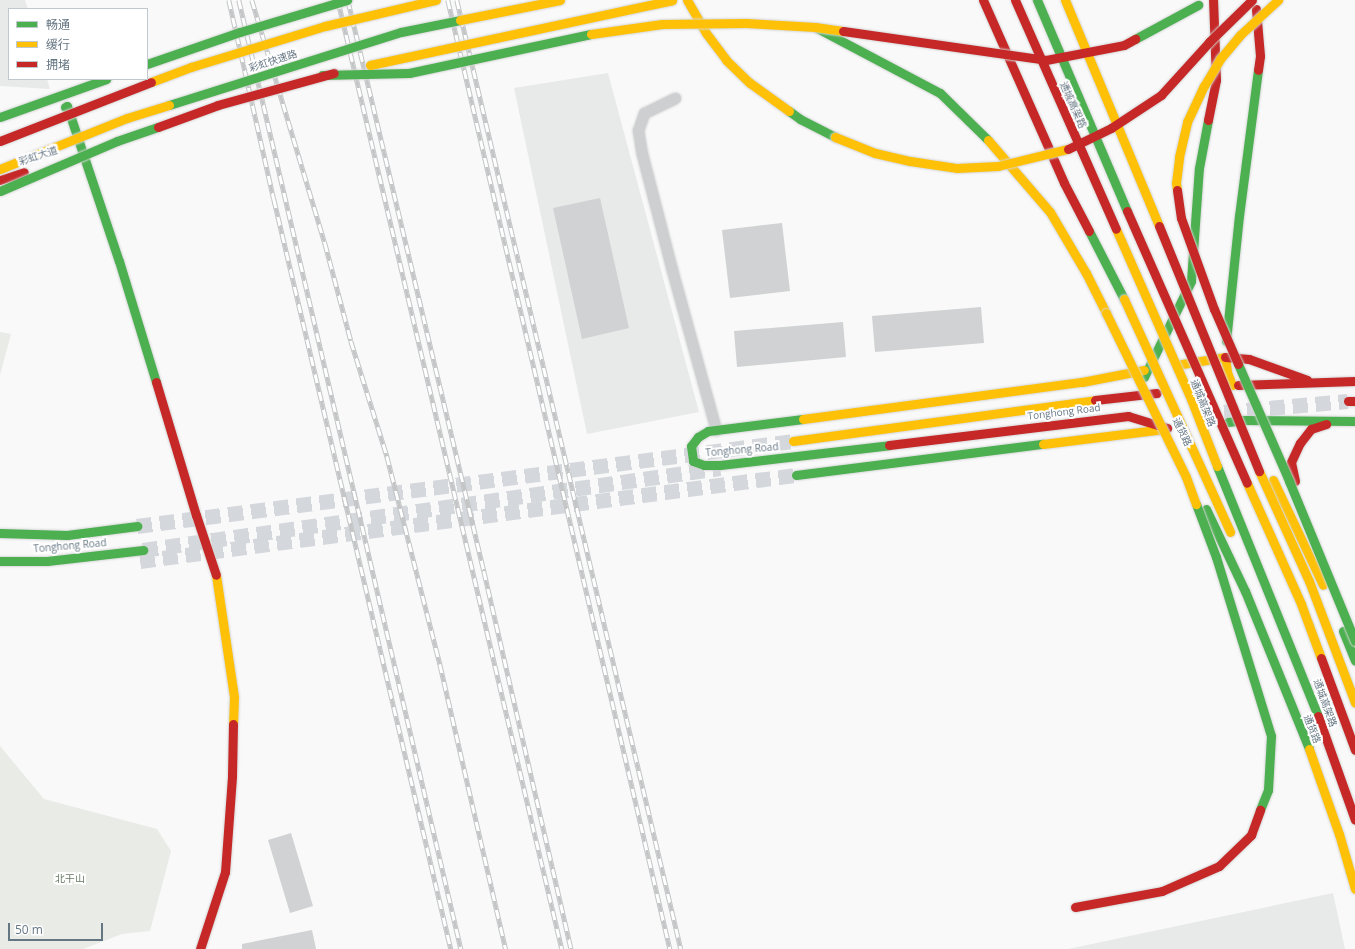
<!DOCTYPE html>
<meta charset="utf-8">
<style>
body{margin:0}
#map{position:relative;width:1355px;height:949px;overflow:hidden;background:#f9f9f9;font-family:"Open Sans","Noto Sans SC",sans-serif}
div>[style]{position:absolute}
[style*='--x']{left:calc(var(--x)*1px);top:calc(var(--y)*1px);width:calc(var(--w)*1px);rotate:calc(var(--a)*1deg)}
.built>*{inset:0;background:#e8e9e9}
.green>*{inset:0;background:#e8ebe6}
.building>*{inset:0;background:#d0d2d3}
.secondary-tunnel>*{height:15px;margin-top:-7.5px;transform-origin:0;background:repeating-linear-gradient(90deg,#d4d8dc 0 15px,transparent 0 23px)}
.roads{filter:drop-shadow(0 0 1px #d5d6d7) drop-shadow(0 0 1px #d5d6d7)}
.street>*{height:11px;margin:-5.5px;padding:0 5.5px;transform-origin:5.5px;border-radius:5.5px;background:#cecfd0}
.fast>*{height:9px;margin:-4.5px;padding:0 4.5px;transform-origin:4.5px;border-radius:4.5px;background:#4caf50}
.slow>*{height:9px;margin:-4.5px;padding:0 4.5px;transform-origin:4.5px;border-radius:4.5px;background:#ffc107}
.jam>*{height:9px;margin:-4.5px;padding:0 4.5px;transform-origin:4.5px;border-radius:4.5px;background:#c62828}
.rail>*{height:4.5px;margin-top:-2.25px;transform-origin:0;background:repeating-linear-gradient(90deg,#fff 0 9px,#c3c5c6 0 18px);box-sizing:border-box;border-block:1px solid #c3c5c6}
.bridges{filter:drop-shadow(0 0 1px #d5d6d6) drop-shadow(0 0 1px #d5d6d6)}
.fast-bridge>*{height:9px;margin:-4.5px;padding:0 4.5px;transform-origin:4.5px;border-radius:4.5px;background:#4caf50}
.slow-bridge>*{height:9px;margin:-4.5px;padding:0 4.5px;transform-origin:4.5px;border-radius:4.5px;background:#ffc107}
.jam-bridge>*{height:9px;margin:-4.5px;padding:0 4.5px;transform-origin:4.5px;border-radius:4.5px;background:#c62828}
span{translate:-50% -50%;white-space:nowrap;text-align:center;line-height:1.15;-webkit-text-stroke:4px #fff;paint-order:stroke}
.street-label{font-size:10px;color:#657683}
.park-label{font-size:10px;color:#687a64}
.legend{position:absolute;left:8px;top:8px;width:140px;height:72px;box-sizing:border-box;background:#fff;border:1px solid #c1c8cd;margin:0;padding:5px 7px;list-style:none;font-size:12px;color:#657683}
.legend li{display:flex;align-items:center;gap:8px;height:20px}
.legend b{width:20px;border:1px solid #c1c8cd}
.scale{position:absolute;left:8px;top:923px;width:95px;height:18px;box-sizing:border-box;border:2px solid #657683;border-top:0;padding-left:5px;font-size:12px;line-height:14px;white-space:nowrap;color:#657683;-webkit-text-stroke:3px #fff;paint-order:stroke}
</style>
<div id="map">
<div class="built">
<i style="clip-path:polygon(0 0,25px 0,28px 9px,9px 9px,9px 79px,47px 79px,50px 89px,0 86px)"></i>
<i style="clip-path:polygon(608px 73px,699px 412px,587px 434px,514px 88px)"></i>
<i style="clip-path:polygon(1333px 893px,1345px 949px,1068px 949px)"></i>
</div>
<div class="green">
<i style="clip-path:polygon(0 332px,11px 334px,0 375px)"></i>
<i style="clip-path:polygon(0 746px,44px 799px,157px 829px,171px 851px,150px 931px,122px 934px,83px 949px,0 949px)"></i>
</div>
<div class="building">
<i style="clip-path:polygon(600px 198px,629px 328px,582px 339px,553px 208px)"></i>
<i style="clip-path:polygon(782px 223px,790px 291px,730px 298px,722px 230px)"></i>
<i style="clip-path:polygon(981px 307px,984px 343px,875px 352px,872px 316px)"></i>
<i style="clip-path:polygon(843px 322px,846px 357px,737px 367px,734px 331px)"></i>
<i style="clip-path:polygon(291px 833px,313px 906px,290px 913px,268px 840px)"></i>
<i style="clip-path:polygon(312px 930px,316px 949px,242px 949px,242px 944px)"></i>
</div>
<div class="secondary-tunnel">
<i style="--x:1224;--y:412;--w:124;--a:-5.1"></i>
<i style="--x:137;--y:526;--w:661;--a:-7.38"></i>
<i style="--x:143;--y:550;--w:583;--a:-8.09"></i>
<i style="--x:140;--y:561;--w:662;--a:-7.47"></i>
</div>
<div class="roads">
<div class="street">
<i style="--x:675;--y:98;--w:34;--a:154"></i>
<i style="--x:644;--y:113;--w:18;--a:109"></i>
<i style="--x:638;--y:130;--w:24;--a:81"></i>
<i style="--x:642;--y:154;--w:120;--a:75.5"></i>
<i style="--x:672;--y:270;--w:166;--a:74.6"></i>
</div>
<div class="fast">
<i style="--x:817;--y:28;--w:139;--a:27.9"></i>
<i style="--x:940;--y:93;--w:67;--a:44.4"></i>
<i style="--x:65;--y:107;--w:2;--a:-27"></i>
<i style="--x:67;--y:106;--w:163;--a:71.5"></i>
<i style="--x:119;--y:261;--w:127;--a:73"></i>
<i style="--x:789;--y:111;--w:14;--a:36"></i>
<i style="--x:800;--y:119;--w:39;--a:27"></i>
<i style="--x:0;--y:117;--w:113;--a:-19.7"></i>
<i style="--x:1089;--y:231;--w:76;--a:62.8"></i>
<i style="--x:1226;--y:341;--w:126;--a:-84.1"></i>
<i style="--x:1239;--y:216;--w:147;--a:-82.6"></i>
<i style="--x:1144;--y:377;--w:107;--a:-63.9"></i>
<i style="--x:1191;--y:281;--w:113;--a:-86"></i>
<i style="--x:1199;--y:168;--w:49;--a:-79.4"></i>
<i style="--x:803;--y:419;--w:96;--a:172.8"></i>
<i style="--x:708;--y:431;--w:12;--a:149"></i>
<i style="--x:698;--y:437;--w:11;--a:128"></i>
<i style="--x:691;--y:446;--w:15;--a:82"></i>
<i style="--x:693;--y:461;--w:12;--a:20"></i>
<i style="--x:704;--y:465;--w:16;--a:0"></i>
<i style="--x:720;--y:465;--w:170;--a:-6.7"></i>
<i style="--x:1228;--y:422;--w:16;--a:-7"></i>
<i style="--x:1244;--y:420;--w:111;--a:0.5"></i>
<i style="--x:796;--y:475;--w:249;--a:-7.2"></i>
<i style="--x:1206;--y:509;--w:91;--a:64.6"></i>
<i style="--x:1245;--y:591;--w:170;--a:67.9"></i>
<i style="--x:0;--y:533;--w:67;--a:1.7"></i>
<i style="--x:67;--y:535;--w:71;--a:-7.3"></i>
<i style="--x:0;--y:561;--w:47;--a:0"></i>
<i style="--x:47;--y:561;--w:97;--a:-6.5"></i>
<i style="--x:1343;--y:631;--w:32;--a:68"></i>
</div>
<div class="slow">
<i style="--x:687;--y:0;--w:38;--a:60"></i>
<i style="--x:706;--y:33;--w:34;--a:53"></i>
<i style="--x:726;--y:60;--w:33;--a:44"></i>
<i style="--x:750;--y:83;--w:48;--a:35.7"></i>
<i style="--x:988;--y:140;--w:95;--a:49.3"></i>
<i style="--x:1050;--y:212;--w:71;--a:59.5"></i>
<i style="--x:1086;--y:273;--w:45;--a:63.4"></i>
<i style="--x:1182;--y:364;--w:44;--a:-9.2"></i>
<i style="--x:1225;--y:357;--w:15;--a:82"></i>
<i style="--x:1227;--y:372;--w:14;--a:69"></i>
<i style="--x:803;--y:419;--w:281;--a:-7.6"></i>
<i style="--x:1082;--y:382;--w:63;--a:-11"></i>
<i style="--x:793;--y:441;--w:305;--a:-7.7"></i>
<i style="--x:1043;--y:444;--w:122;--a:-7.1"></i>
<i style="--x:1273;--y:480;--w:116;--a:64.5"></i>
<i style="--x:216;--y:575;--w:123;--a:81.6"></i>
<i style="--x:234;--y:697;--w:27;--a:92"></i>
<i style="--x:1309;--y:749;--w:90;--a:70.6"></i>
<i style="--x:1339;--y:834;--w:57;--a:73.8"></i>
</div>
<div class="jam">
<i style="--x:983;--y:0;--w:200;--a:66.1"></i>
<i style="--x:1064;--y:183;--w:54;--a:62.5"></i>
<i style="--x:1256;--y:9;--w:47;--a:85.1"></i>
<i style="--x:1260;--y:56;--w:14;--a:98"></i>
<i style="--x:1208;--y:120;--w:41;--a:-78.7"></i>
<i style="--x:1216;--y:80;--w:80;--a:-92.1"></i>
<i style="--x:0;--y:180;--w:25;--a:-18"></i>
<i style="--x:1225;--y:357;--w:24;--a:5"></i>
<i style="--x:1249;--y:359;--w:62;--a:19.9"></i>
<i style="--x:156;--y:382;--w:139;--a:73.3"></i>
<i style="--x:196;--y:515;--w:63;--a:71.6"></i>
<i style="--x:1238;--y:385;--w:117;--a:-2"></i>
<i style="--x:1095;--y:400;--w:62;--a:-6.4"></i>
<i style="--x:1348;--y:401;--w:7;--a:0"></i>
<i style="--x:889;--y:445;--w:241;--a:-6.9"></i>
<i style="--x:1128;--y:416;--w:41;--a:17.1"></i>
<i style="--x:1295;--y:481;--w:19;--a:-102"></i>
<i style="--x:1291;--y:462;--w:21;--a:-65"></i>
<i style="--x:1300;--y:443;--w:18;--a:-52"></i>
<i style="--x:1311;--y:429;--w:16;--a:-18"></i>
<i style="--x:200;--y:949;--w:81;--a:-72"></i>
<i style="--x:225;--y:872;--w:96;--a:-85.8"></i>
<i style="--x:232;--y:776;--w:52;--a:-88.9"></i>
</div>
</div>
<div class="rail">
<i style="--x:229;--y:0;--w:204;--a:77.3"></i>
<i style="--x:274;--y:199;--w:771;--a:76.72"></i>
<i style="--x:239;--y:0;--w:975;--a:76.83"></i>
<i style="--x:252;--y:0;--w:254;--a:73.3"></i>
<i style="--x:325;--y:243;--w:101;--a:75.1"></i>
<i style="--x:351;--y:341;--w:121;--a:72.6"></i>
<i style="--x:387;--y:456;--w:215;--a:75.7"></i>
<i style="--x:440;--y:664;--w:293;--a:77"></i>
<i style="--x:338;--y:0;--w:975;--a:76.72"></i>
<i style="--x:348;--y:0;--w:587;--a:76.6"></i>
<i style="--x:484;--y:571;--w:388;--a:77"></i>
<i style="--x:448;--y:0;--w:975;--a:76.83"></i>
<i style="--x:457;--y:0;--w:975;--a:76.72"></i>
</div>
<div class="bridges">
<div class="fast-bridge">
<i style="--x:1037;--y:0;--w:229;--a:66.9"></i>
<i style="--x:1135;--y:39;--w:72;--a:-28.4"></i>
<i style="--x:147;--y:64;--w:98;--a:-19"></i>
<i style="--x:240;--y:32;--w:112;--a:-16.7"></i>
<i style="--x:322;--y:75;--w:87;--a:-1.3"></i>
<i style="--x:409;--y:73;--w:186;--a:-12.1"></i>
<i style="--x:169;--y:105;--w:243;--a:-17.5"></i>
<i style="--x:401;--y:32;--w:60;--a:-11.5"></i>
<i style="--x:0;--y:191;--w:127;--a:-23.1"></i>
<i style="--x:117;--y:141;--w:43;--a:-18.9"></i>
<i style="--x:1238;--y:364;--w:128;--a:66.4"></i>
<i style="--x:1289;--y:481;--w:173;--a:67.6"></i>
<i style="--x:1217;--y:466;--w:270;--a:68"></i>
<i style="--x:1196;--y:504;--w:57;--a:69.3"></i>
<i style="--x:1216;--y:557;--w:187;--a:72.9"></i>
<i style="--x:1271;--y:736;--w:54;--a:93.2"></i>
<i style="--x:1268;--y:790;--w:22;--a:112"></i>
</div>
<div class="slow-bridge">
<i style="--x:1065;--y:0;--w:245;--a:67.4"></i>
<i style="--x:460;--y:20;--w:102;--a:-11.3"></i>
<i style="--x:591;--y:34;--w:72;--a:-8"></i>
<i style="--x:662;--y:24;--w:84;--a:-0.7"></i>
<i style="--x:746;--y:23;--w:69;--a:3.3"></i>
<i style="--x:815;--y:27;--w:28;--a:8"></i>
<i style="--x:370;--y:65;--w:309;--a:-12.1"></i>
<i style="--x:151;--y:82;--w:43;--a:-20.6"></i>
<i style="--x:191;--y:67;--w:140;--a:-17"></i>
<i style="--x:325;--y:26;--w:114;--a:-13.2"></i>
<i style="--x:835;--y:137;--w:43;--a:21.8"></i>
<i style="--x:875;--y:153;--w:36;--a:13"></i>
<i style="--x:910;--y:161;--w:48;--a:8.5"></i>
<i style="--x:957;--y:168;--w:41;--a:-2.8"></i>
<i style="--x:998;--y:166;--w:72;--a:-13.7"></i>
<i style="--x:0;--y:169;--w:137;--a:-21.9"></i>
<i style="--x:127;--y:118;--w:44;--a:-17.2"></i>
<i style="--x:1177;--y:190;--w:7;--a:-98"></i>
<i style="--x:1176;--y:183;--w:26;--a:-83"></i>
<i style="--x:1179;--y:157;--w:36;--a:-77"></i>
<i style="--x:1187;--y:122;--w:40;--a:-65"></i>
<i style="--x:1204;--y:86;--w:31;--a:-59"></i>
<i style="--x:1220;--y:59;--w:31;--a:-50"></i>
<i style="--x:1240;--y:35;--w:52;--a:-42.6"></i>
<i style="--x:1116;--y:229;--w:186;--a:66.2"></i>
<i style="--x:1191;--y:399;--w:72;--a:68.8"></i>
<i style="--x:1124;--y:299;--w:256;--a:65.5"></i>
<i style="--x:1106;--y:313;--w:182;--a:64"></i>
<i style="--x:1186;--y:477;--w:29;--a:70"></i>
<i style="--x:1259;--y:471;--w:121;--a:65.6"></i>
<i style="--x:1309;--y:581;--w:130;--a:69.3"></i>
<i style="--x:1247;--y:483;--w:133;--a:65.9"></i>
<i style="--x:1301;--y:604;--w:58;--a:69.7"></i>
</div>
<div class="jam-bridge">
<i style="--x:1015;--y:0;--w:250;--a:66.2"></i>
<i style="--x:843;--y:31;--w:205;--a:8.1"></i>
<i style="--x:1046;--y:60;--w:79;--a:-10.9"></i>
<i style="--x:1124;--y:45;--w:13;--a:-29"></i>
<i style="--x:158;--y:127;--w:64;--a:-20.1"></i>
<i style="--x:218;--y:105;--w:120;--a:-15.4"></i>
<i style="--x:0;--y:141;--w:162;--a:-21.3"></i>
<i style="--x:1068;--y:149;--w:48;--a:-26"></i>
<i style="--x:1111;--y:128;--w:60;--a:-33.4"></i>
<i style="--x:1161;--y:95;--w:72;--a:-47.8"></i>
<i style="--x:1209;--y:42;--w:60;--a:-44.3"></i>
<i style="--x:1177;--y:190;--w:28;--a:82"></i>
<i style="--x:1181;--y:218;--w:97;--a:70.1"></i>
<i style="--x:1214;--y:309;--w:60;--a:66.4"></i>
<i style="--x:1127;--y:211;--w:297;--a:66.2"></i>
<i style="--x:1159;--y:226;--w:265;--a:67.8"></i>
<i style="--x:1321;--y:658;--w:98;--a:69.7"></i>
<i style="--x:1318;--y:716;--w:110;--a:70.4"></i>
<i style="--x:1075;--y:907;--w:88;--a:-10.4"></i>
<i style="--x:1162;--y:891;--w:62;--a:-23.7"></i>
<i style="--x:1219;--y:866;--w:45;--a:-44.1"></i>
<i style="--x:1251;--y:835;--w:27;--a:-70"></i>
</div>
</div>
<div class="street-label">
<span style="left:273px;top:61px;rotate:-18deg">彩虹快速路</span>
<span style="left:1073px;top:105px;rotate:66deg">通城高架路</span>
<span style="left:38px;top:156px;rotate:-18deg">彩虹大道</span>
<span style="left:1203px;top:403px;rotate:68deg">通城高架路</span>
<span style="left:1064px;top:412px;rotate:-7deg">Tonghong Road</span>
<span style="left:1182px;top:432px;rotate:64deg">通货路</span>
<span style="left:742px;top:450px;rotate:-5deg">Tonghong Road</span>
<span style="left:70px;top:546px;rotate:-5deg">Tonghong Road</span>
<span style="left:1325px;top:703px;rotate:70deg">通城高架路</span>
<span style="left:1312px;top:729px;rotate:69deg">通货路</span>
</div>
<div class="park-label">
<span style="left:70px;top:879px">北干山</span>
</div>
<ul class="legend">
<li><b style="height:5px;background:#4caf50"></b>畅通</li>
<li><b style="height:5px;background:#ffc107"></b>缓行</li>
<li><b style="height:5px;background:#c62828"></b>拥堵</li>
</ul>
<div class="scale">50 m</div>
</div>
